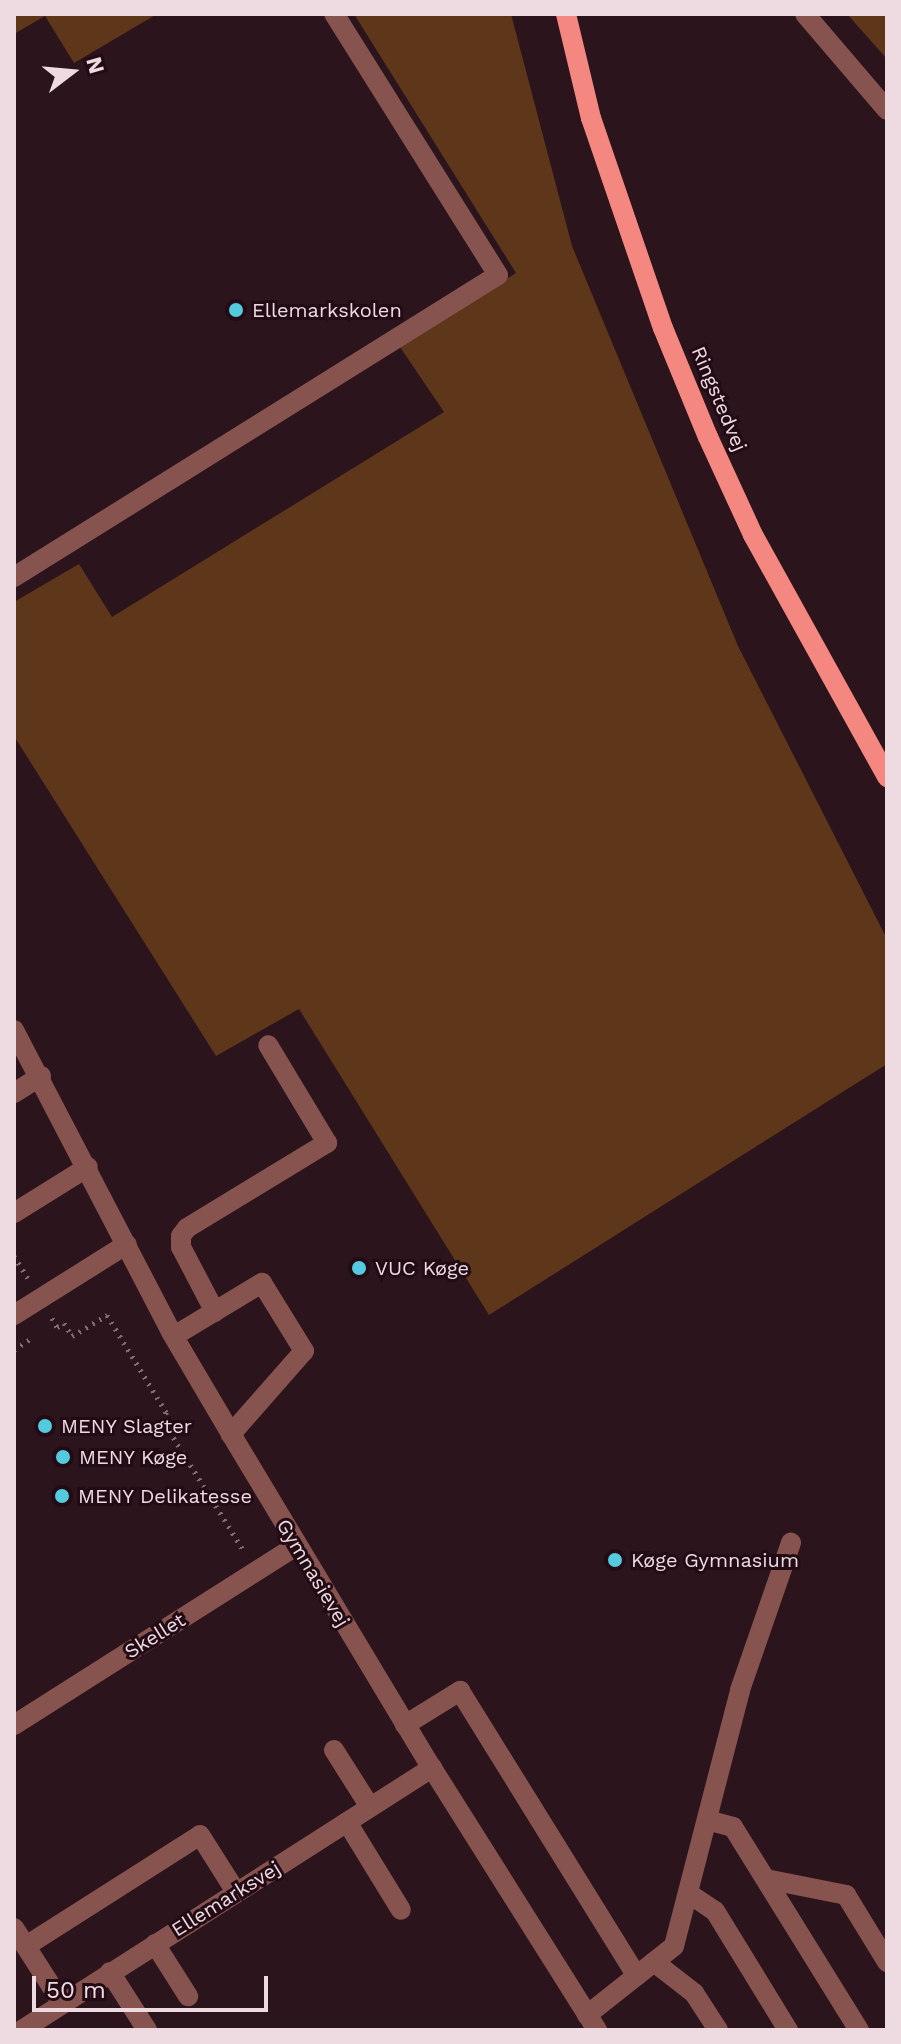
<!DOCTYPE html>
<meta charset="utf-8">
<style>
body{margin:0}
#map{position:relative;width:901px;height:2044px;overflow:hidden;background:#2c141d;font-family:"Work Sans",sans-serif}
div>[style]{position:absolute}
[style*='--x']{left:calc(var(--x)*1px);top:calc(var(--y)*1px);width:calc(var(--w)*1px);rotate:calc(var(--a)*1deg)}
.green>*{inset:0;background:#5e361a}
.path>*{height:5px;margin-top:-2.5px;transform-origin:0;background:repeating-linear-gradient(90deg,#836d75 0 2px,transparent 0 8px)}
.minor>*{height:20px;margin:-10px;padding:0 10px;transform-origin:10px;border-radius:10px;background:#87534e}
.major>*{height:20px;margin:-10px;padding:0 10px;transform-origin:10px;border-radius:10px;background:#f4877f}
.dots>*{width:22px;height:22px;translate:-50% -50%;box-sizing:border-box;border:4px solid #220b14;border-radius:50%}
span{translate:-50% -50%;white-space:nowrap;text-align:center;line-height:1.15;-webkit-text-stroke:6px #220b14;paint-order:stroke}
.poi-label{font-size:20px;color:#eddbe1}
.left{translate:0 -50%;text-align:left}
.street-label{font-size:20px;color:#eddbe1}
.frame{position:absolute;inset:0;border:16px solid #eddbe1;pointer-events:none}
.north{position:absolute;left:32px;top:32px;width:80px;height:80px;-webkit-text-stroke:6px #220b14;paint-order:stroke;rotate:74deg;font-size:22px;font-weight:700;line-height:32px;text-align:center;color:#eddbe1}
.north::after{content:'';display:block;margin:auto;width:28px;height:36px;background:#eddbe1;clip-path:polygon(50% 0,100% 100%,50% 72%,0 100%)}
.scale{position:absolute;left:32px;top:1976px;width:236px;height:36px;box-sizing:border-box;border:4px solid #eddbe1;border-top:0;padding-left:10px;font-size:24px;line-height:28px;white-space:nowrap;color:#eddbe1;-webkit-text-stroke:6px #220b14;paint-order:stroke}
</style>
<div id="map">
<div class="green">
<i style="clip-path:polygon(14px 14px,157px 14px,74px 63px,45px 16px,14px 34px)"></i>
<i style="clip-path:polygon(354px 14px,511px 14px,572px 246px,738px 646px,887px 939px,887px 1064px,489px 1315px,299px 1009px,216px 1056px,14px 736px,14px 602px,79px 564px,112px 617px,444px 412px,400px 347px,516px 273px)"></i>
<i style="clip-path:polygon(887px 14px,887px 59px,848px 15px)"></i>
</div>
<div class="path">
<i style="--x:14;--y:1256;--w:26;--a:58"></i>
<i style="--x:52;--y:1318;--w:10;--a:61"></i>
<i style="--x:57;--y:1327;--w:8;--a:-30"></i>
<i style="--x:64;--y:1323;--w:15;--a:58"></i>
<i style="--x:72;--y:1336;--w:41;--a:-31"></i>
<i style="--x:107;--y:1315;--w:114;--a:58.7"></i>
<i style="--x:166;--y:1412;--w:12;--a:95"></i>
<i style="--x:165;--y:1424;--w:148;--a:58.2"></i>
<i style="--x:14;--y:1350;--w:23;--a:-34"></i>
</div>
<div class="minor">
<i style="--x:805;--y:14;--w:126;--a:49.5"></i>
<i style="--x:14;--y:577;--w:570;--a:-31.96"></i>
<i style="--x:498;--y:275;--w:308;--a:-122.1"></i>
<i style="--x:14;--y:1030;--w:340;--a:62.5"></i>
<i style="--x:171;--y:1332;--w:118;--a:59.5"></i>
<i style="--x:231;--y:1434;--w:390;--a:59"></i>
<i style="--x:432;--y:1768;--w:310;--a:57.8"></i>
<i style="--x:14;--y:1093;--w:32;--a:-32"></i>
<i style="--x:14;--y:1213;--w:87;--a:-31.9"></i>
<i style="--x:215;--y:1312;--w:73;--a:-117.6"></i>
<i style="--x:181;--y:1247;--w:11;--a:-90"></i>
<i style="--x:181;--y:1236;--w:10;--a:-53"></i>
<i style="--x:187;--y:1228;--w:164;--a:-31.3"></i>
<i style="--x:327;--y:1143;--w:114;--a:-121"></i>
<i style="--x:14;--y:1315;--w:133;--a:-32.1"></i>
<i style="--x:174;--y:1336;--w:103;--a:-31.1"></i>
<i style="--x:262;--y:1283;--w:80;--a:58.3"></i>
<i style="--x:304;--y:1351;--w:111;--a:131.3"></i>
<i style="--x:14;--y:1725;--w:334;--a:-32.4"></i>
<i style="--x:405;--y:1725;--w:65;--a:-31.7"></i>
<i style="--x:460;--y:1691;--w:335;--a:58.2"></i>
<i style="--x:334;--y:1750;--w:67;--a:57.7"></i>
<i style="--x:707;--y:1820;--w:27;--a:15"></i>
<i style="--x:733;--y:1827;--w:239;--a:58.2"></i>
<i style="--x:347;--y:1822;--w:103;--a:58.5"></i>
<i style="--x:766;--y:1879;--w:82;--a:11.3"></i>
<i style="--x:846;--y:1895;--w:79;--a:58.5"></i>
<i style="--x:688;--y:1893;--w:32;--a:34"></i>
<i style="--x:715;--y:1911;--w:140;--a:58.5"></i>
<i style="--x:14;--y:1928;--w:89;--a:57.4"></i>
<i style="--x:155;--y:1944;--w:62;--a:57.6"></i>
<i style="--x:26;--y:1946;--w:206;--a:-32.5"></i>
<i style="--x:200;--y:1835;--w:67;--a:57.7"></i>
<i style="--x:654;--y:1962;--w:51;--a:37.8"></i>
<i style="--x:694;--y:1993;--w:44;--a:57"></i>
<i style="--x:110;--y:1972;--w:69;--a:57.5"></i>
<i style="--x:587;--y:2015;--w:111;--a:-38.4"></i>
<i style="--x:674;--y:1946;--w:264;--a:-75.5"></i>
<i style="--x:740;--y:1690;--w:156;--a:-70.9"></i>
<i style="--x:22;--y:2030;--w:487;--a:-32.6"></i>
</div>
<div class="major">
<i style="--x:566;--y:14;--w:107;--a:76.5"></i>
<i style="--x:591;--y:118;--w:222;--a:71.1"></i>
<i style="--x:663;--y:328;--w:118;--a:67.6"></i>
<i style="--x:708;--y:437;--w:108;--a:65.3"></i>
<i style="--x:753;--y:535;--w:277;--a:61"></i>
</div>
<div class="dots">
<i style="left:236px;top:310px;background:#54cade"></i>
<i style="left:359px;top:1268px;background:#54cade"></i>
<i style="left:45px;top:1426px;background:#54cade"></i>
<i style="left:63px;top:1457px;background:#54cade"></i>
<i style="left:62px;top:1496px;background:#54cade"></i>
<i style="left:615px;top:1560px;background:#54cade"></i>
</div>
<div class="poi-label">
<span class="left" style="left:252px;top:310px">Ellemarkskolen</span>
<span class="left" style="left:375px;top:1268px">VUC Køge</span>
<span class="left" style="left:61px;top:1426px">MENY Slagter</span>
<span class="left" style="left:79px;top:1457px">MENY Køge</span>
<span class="left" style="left:78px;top:1496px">MENY Delikatesse</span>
<span class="left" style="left:631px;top:1560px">Køge Gymnasium</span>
</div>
<div class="street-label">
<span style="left:719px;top:399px;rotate:67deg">Ringstedvej</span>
<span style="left:313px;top:1573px;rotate:59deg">Gymnasievej</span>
<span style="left:155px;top:1636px;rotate:-32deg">Skellet</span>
<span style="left:226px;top:1899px;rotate:-32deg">Ellemarksvej</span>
</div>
<div class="frame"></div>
<div class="north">N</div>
<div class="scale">50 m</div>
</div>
